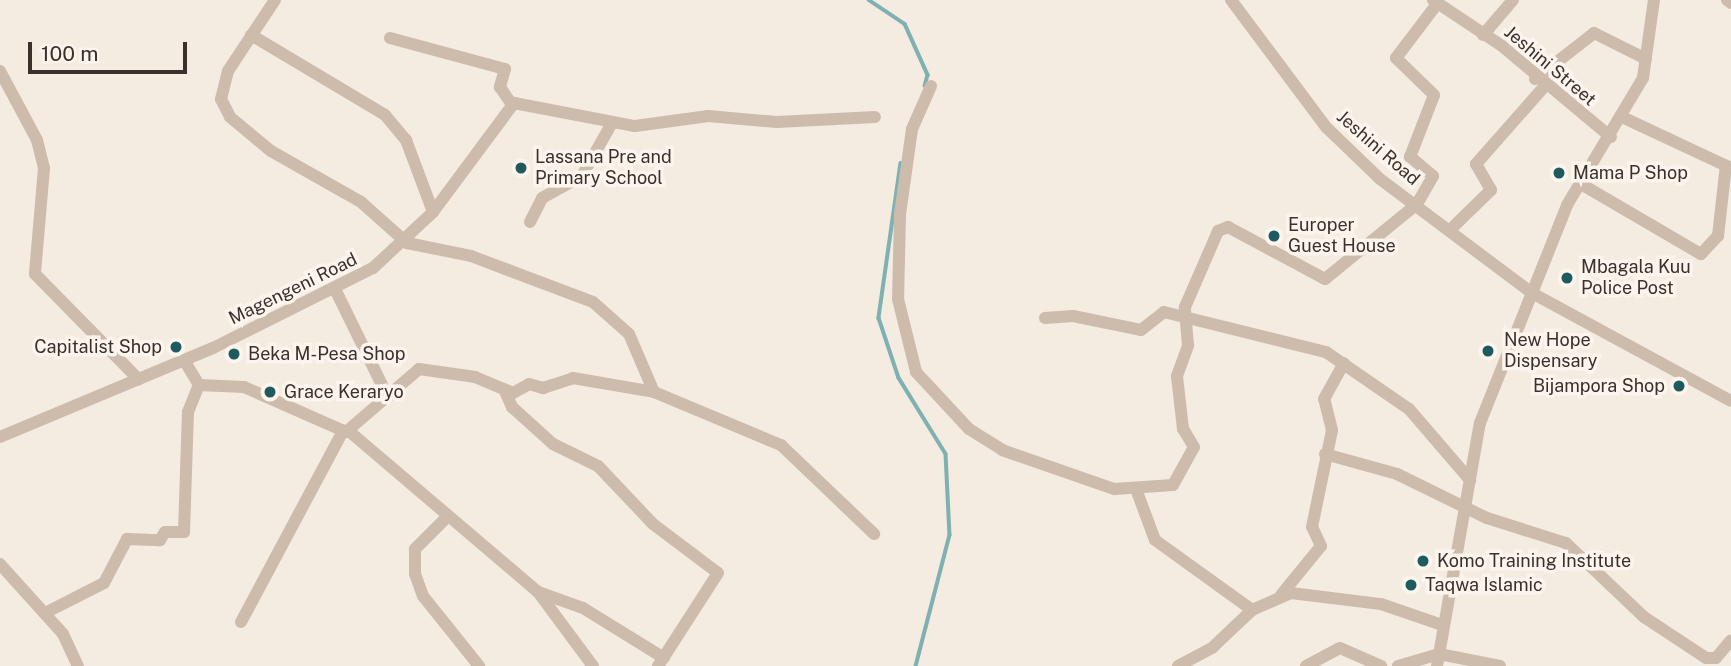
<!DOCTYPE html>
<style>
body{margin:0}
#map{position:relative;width:1731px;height:666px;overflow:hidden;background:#f4ebe1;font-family:"Public Sans",sans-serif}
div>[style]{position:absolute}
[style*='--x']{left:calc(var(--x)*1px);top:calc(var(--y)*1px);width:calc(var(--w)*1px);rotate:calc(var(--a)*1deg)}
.stream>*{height:3.5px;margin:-1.75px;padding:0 1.75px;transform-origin:1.75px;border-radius:1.75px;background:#7fb0b2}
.minor>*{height:12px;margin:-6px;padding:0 6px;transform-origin:6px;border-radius:6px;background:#cdbbac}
.dots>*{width:19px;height:19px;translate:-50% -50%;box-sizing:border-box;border:4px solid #fbf5ee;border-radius:50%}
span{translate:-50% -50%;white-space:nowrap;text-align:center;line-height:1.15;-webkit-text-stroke:7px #fbf5ee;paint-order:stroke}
.street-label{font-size:18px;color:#3b302b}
.poi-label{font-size:18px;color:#3b302b}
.left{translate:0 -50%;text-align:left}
.right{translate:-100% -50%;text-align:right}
.scale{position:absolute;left:28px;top:42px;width:159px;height:32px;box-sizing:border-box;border:4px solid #3b302b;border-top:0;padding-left:9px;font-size:21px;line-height:24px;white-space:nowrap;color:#3b302b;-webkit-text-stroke:5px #fbf5ee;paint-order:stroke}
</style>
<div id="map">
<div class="stream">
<i style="--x:869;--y:0;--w:43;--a:33.7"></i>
<i style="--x:905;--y:24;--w:56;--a:65.7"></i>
<i style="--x:928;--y:75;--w:11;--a:105"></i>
<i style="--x:901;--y:163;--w:157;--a:98.1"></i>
<i style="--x:879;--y:318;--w:63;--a:71.6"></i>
<i style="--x:899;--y:378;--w:89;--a:58.3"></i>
<i style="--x:946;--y:454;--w:81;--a:87.2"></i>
<i style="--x:950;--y:535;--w:135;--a:104.5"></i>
</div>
<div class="minor">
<i style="--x:275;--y:0;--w:85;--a:123.5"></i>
<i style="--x:228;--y:71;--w:29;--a:104"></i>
<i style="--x:221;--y:99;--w:20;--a:63"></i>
<i style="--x:230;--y:117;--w:53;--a:39.7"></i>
<i style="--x:271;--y:151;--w:103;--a:29.5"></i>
<i style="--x:361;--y:202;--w:62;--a:41.7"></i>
<i style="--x:407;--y:243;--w:65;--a:11.5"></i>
<i style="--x:471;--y:256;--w:130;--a:20.7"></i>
<i style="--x:593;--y:302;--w:48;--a:41.6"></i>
<i style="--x:629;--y:334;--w:63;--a:66.7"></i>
<i style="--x:654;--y:392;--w:138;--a:22.7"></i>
<i style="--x:781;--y:445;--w:129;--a:43.7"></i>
<i style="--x:1231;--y:0;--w:159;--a:53.2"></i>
<i style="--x:1326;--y:127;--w:75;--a:43.9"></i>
<i style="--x:1380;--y:179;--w:190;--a:36.9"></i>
<i style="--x:1532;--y:293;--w:226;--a:28.5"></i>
<i style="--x:1433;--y:0;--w:83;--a:33.7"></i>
<i style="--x:1502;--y:46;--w:142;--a:39.9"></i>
<i style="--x:1727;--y:0;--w:5;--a:37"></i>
<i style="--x:251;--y:35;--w:156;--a:30.8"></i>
<i style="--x:385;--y:115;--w:33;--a:50"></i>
<i style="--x:406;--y:140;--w:77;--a:69.4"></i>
<i style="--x:1483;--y:35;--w:46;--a:-49.4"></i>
<i style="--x:390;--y:38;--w:119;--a:15.1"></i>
<i style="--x:505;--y:69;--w:19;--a:106"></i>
<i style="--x:500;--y:87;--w:22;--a:56"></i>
<i style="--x:0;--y:71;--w:78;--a:61.8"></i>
<i style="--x:37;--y:140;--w:29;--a:76"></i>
<i style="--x:44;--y:168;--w:106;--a:94.9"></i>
<i style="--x:35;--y:274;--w:148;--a:45.5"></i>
<i style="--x:1535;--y:79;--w:75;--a:-37.9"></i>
<i style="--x:1594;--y:33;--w:58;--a:26.6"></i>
<i style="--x:931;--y:86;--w:47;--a:113.8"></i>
<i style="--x:912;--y:129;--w:86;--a:98"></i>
<i style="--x:900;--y:214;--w:85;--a:91.3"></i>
<i style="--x:898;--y:299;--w:75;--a:76.1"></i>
<i style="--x:916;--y:372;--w:78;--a:47.1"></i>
<i style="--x:969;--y:429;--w:39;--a:32"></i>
<i style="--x:1002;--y:450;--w:119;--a:19.2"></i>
<i style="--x:1114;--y:489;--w:59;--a:-3.9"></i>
<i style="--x:1173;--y:485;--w:43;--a:-61.1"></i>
<i style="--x:1194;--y:447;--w:21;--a:-121"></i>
<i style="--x:1183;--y:429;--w:53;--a:-96.5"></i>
<i style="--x:1177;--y:376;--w:33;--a:-70"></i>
<i style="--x:1188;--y:345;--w:38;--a:-95"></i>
<i style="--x:1185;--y:307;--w:83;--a:-66.5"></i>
<i style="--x:1218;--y:231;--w:11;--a:-22"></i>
<i style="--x:1228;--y:227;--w:110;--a:28.2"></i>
<i style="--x:1325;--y:279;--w:119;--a:-39.2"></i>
<i style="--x:1417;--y:204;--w:32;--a:-60"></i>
<i style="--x:1433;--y:176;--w:30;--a:-140"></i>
<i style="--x:1410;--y:157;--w:66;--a:-68.8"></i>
<i style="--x:1434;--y:95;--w:53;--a:-135.8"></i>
<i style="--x:1396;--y:58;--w:68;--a:-52.8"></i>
<i style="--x:1622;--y:117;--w:120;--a:25.1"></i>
<i style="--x:1581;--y:184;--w:139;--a:30.3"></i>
<i style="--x:1701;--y:254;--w:25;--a:-47"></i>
<i style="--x:1718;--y:236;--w:71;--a:-83.6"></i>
<i style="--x:530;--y:222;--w:27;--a:-63"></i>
<i style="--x:542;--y:198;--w:46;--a:-28.8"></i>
<i style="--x:582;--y:176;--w:61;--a:-60.5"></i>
<i style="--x:1451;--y:229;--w:56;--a:-44.3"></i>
<i style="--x:1491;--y:190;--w:30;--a:-120"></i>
<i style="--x:1476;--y:164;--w:103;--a:-48.6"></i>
<i style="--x:335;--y:289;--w:120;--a:63.9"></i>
<i style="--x:1045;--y:318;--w:28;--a:-4"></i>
<i style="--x:1073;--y:316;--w:69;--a:11.6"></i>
<i style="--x:1141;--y:330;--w:29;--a:-38"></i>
<i style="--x:1164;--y:312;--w:167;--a:13.9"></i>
<i style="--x:1326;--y:352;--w:101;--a:34.5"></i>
<i style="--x:1409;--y:409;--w:94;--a:49.3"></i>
<i style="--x:184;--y:360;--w:29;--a:59"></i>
<i style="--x:199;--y:385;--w:45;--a:2.5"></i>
<i style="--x:244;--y:387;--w:111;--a:23.8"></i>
<i style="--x:346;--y:432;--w:96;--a:-40.8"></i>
<i style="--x:419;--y:369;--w:57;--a:8.1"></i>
<i style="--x:475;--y:377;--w:41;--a:22.8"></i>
<i style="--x:513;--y:393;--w:18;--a:-29"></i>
<i style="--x:529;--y:384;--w:15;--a:16"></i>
<i style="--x:543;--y:388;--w:32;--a:-18"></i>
<i style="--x:573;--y:378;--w:82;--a:9.8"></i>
<i style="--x:504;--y:389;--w:20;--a:66"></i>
<i style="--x:512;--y:407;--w:55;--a:42.1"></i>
<i style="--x:553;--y:444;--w:50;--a:26.1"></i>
<i style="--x:598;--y:466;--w:80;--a:46.5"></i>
<i style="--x:653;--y:524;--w:81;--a:37"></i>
<i style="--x:718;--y:573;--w:111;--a:122.8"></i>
<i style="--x:350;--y:432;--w:247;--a:40.4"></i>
<i style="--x:538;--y:592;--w:92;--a:53.4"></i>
<i style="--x:0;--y:437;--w:231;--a:-22.7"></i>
<i style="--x:213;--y:348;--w:179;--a:-26.6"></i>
<i style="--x:373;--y:268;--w:82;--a:-43"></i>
<i style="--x:433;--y:212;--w:136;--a:-53.4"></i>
<i style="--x:514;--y:103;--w:123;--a:10.8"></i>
<i style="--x:635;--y:126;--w:74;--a:-7.8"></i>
<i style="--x:708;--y:116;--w:69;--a:5"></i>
<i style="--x:777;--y:122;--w:98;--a:-2.9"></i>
<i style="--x:1325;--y:454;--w:75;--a:15.5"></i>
<i style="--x:1397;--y:474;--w:100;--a:26.1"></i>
<i style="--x:1487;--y:518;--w:83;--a:17.6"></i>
<i style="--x:1566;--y:543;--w:108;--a:43.5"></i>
<i style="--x:1644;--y:617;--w:74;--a:33.5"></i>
<i style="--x:1706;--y:658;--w:10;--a:0"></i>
<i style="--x:1716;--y:658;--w:23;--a:-50"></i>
<i style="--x:1136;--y:489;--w:54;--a:69.6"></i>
<i style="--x:1155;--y:540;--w:120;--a:35.8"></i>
<i style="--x:1252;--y:610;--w:43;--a:-23.6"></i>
<i style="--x:1291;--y:593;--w:91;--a:7"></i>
<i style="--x:1381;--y:604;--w:65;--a:19"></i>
<i style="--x:448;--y:516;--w:47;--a:135"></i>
<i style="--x:415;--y:549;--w:25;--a:90"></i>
<i style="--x:415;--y:574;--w:23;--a:70"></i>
<i style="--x:423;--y:596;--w:90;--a:51.3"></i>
<i style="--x:0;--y:564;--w:94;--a:48"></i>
<i style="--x:63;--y:634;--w:35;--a:65"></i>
<i style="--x:538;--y:592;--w:48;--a:19.6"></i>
<i style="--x:583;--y:608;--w:95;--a:31.7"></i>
<i style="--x:1281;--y:595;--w:63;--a:-50.8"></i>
<i style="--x:1321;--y:546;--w:21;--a:-115"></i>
<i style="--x:1312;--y:527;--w:99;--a:-78.3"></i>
<i style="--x:1332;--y:430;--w:32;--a:-104"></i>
<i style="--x:1324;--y:399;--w:41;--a:-60.9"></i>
<i style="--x:45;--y:613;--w:66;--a:-27"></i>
<i style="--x:104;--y:583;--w:50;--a:-62.4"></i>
<i style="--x:127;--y:539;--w:33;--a:2"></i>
<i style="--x:160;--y:540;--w:9;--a:-58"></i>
<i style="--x:165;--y:532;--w:19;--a:0"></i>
<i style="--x:184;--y:532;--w:120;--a:-88.1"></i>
<i style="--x:188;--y:412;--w:29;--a:-68"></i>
<i style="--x:241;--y:622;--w:217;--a:-61.9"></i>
<i style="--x:1178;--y:666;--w:40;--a:-28"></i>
<i style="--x:1213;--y:647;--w:54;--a:-43.5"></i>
<i style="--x:1306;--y:666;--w:38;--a:-28"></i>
<i style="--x:1340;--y:648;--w:45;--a:23.7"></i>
<i style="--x:1398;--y:666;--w:43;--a:-16.3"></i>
<i style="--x:1439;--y:654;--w:62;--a:11.1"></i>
<i style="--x:1437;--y:666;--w:247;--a:-80"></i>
<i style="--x:1480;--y:423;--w:235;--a:-68.2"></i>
<i style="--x:1567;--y:205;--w:148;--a:-59.1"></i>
<i style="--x:1643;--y:78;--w:79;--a:-82"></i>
</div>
<div class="dots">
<i style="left:521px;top:168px;background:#1f5a5e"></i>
<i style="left:1559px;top:173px;background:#1f5a5e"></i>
<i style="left:1274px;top:236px;background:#1f5a5e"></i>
<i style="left:1567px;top:278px;background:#1f5a5e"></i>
<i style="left:176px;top:347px;background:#1f5a5e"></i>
<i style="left:1488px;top:351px;background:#1f5a5e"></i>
<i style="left:234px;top:354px;background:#1f5a5e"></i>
<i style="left:1679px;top:386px;background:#1f5a5e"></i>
<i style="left:270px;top:392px;background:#1f5a5e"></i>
<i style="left:1423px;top:561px;background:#1f5a5e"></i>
<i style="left:1411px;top:585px;background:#1f5a5e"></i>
</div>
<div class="street-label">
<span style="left:1550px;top:66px;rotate:40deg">Jeshini Street</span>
<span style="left:1378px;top:148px;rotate:41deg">Jeshini Road</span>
<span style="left:293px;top:289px;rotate:-26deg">Magengeni Road</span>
</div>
<div class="poi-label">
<span class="left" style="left:535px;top:168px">Lassana Pre and<br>Primary School</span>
<span class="left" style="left:1573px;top:173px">Mama P Shop</span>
<span class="left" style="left:1288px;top:236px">Europer<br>Guest House</span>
<span class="left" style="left:1581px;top:278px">Mbagala Kuu<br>Police Post</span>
<span class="left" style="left:1504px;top:351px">New Hope<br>Dispensary</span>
<span class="right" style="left:162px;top:347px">Capitalist Shop</span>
<span class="left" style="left:248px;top:354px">Beka M-Pesa Shop</span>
<span class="right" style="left:1665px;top:386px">Bijampora Shop</span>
<span class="left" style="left:284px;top:392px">Grace Keraryo</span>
<span class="left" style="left:1437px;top:561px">Komo Training Institute</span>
<span class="left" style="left:1425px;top:585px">Taqwa Islamic</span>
</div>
<div class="scale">100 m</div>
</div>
